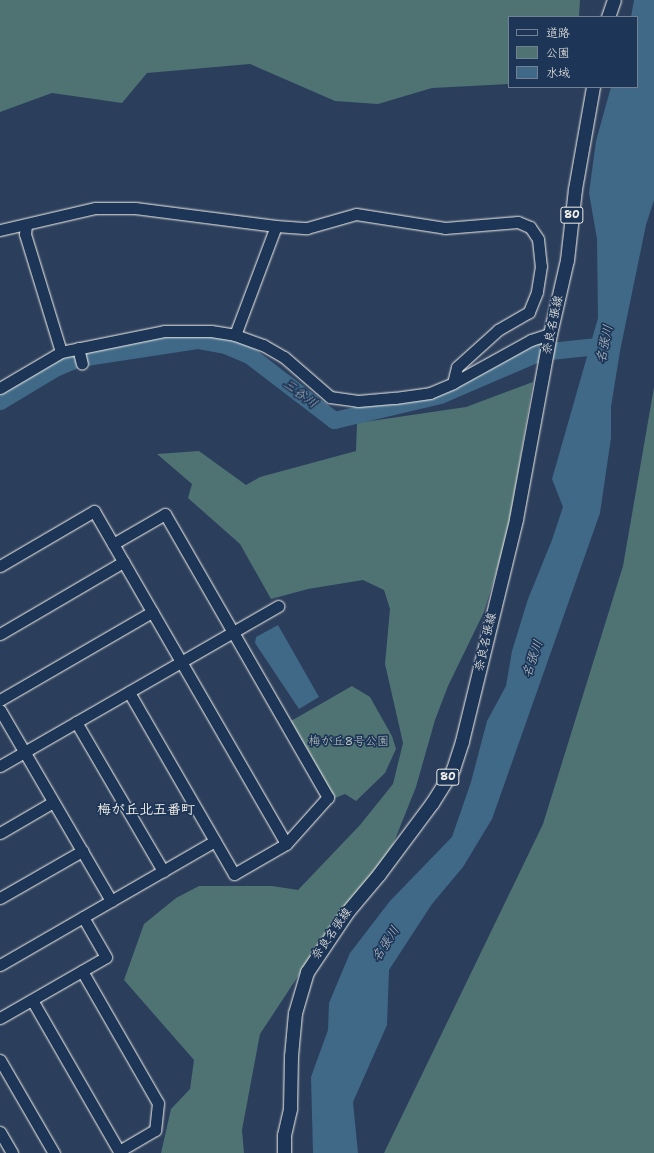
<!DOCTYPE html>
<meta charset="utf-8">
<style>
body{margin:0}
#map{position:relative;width:654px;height:1153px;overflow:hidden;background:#2b3e5c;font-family:"Shantell Sans","Klee One",sans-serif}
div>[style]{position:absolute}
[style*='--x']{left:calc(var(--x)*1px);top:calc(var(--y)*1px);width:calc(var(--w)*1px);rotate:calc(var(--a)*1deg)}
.green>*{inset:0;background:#4f7273}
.water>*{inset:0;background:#406988}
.river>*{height:17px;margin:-8.5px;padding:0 8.5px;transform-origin:8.5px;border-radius:8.5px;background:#406988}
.roads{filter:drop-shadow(0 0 1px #f4f1e8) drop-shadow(0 0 1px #f4f1e8)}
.minor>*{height:11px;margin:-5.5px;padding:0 5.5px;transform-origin:5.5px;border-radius:5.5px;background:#1d3557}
.major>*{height:13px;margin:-6.5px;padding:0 6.5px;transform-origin:6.5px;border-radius:6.5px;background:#1d3557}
span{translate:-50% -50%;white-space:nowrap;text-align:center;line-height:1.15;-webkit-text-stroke:3.5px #1d3557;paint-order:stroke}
.shield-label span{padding:1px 3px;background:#1d3557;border:1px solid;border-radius:3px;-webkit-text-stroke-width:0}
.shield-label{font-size:11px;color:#f4f1e8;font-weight:700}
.street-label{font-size:12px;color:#f4f1e8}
.park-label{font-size:12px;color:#bac5bf}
.water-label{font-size:13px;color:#b5c1c6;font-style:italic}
.quarter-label{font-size:14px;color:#f4f1e8;font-weight:700}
.legend{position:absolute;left:508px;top:16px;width:130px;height:72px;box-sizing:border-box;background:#1d3557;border:1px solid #738091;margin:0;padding:5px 7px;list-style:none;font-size:12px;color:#f4f1e8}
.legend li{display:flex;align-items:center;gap:8px;height:20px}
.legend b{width:20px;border:1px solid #738091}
</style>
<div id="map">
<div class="green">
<i style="clip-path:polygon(0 0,580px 0,579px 17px,509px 17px,509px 84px,432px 88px,378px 104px,335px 101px,250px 64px,147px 73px,122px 103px,52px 93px,0 112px)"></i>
<i style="clip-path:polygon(533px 382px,507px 537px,484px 612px,448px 686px,435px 720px,416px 787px,390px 852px,318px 946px,260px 1034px,242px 1130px,244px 1153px,161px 1153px,171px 1109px,190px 1089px,194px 1060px,124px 980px,144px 924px,176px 898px,199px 886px,272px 886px,298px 890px,360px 825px,393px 784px,403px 743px,385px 664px,390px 609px,384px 590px,363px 580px,308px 589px,271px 599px,240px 544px,188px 498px,192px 484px,157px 454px,199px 451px,246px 485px,260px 477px,356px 451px,357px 423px,466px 407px)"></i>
<i style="clip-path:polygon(654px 387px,654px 1153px,384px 1153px,543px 824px,623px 566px)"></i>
<i style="clip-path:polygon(352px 686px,370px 697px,392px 736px,396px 749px,385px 773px,356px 801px,345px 794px,335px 798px,291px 721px)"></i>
</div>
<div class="water">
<i style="clip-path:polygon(634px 0,654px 0,654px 200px,646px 225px,620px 351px,611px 407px,611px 438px,600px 513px,492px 819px,463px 867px,432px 904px,389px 970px,387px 1025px,353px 1102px,358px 1153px,313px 1153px,311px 1077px,328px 1030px,329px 1003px,350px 953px,390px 901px,452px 837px,471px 782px,487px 721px,506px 686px,512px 651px,528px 599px,552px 540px,563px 507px,552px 479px,598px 318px,597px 239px,589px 193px,596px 141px,611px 87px,637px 87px,637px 17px,631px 17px)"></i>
<i style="clip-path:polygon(278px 625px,319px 697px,299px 709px,255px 643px,256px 637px)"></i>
</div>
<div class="river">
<i style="--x:0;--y:401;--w:64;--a:-31"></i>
<i style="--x:55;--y:368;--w:26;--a:-23"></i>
<i style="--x:79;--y:358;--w:119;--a:-8.7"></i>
<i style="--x:197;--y:340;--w:28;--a:10"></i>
<i style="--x:225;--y:345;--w:26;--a:23"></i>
<i style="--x:249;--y:355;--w:107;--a:37.4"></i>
<i style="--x:334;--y:420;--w:109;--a:-13.3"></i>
<i style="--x:440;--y:395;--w:109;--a:-23.3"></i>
<i style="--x:540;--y:352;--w:67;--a:-6"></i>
</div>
<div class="roads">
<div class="minor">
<i style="--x:26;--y:225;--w:9;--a:96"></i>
<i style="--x:25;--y:234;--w:123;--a:73"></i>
<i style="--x:0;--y:230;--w:98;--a:-13"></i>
<i style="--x:95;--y:208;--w:40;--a:0"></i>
<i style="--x:135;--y:208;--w:142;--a:7.3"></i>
<i style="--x:276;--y:226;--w:31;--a:4"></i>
<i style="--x:307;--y:228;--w:51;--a:-15.9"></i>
<i style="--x:356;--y:214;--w:90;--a:8.9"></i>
<i style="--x:445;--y:228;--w:73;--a:-4.7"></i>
<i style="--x:518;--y:222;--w:13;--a:23"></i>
<i style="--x:530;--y:227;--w:14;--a:56"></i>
<i style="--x:538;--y:239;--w:27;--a:84"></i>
<i style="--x:541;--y:266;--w:26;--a:99"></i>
<i style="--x:537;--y:292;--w:22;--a:112"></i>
<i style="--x:529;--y:312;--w:36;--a:150"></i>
<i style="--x:498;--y:330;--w:55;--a:137.9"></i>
<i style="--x:457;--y:367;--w:16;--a:104"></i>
<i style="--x:235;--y:335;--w:116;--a:-69.4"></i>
<i style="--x:78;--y:348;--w:16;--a:76"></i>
<i style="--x:0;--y:388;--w:71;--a:-30.5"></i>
<i style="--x:61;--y:352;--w:105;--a:-11.5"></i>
<i style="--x:164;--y:331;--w:47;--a:0"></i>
<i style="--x:211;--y:331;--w:24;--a:9"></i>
<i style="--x:235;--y:335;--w:30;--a:20"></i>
<i style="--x:263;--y:345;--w:24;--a:30"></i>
<i style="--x:284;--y:357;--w:61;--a:41"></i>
<i style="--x:330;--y:397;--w:28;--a:8"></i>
<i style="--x:358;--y:401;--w:37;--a:-5"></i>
<i style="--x:395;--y:398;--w:35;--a:-8"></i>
<i style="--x:430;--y:393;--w:25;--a:-23"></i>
<i style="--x:453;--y:383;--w:89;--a:-28.9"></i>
<i style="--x:531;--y:340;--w:20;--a:-18"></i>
<i style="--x:113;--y:544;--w:60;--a:-30"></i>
<i style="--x:165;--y:514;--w:327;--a:60.1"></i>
<i style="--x:328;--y:797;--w:63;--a:131.8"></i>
<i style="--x:286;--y:844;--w:60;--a:150"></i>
<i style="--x:234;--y:874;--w:210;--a:-120"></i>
<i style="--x:0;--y:566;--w:109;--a:-30.3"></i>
<i style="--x:94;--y:511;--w:384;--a:60"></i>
<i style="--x:0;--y:634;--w:143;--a:-30.3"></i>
<i style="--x:0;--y:700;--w:176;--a:-30.1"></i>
<i style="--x:0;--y:710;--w:221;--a:59.8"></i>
<i style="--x:76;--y:722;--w:173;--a:59.7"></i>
<i style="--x:0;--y:766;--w:321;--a:-29.9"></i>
<i style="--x:0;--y:833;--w:61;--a:-30.3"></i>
<i style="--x:0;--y:898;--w:95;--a:-29.8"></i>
<i style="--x:0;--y:965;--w:248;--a:-30"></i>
<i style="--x:82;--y:971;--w:152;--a:60.1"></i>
<i style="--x:158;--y:1103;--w:27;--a:96"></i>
<i style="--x:155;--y:1130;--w:42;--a:149.7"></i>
<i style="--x:119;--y:1151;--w:2;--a:63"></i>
<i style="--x:32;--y:1000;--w:174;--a:60.1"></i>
<i style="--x:0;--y:1018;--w:122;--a:-29.9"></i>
<i style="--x:106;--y:957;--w:46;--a:-119.9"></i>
<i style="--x:0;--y:1060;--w:108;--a:59.9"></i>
<i style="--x:0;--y:1132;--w:24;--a:60"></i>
</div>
<div class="major">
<i style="--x:608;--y:17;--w:18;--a:-71"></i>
<i style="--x:284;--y:1153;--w:18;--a:-90"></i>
<i style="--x:284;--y:1135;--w:28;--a:-77"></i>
<i style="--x:290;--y:1108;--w:52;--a:-88.9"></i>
<i style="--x:291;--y:1056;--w:43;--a:-84.7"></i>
<i style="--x:295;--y:1013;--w:43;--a:-73.7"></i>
<i style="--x:307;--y:972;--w:73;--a:-56.1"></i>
<i style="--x:348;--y:911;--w:48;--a:-50"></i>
<i style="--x:379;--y:874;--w:89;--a:-53.3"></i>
<i style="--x:432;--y:803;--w:40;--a:-58"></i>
<i style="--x:453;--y:769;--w:29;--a:-72"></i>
<i style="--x:462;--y:741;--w:228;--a:-76.3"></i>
<i style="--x:516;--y:519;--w:188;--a:-79.6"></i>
<i style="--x:550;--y:334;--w:76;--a:-77.1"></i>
<i style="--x:567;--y:260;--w:71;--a:-83.6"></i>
<i style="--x:575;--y:189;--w:104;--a:-80"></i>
</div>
</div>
<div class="shield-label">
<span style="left:572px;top:215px">80</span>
<span style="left:448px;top:777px">80</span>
</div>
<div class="street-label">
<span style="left:553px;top:325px;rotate:-78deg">奈良名張線</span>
<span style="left:486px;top:642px;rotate:-77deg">奈良名張線</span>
<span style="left:332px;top:934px;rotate:-55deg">奈良名張線</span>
</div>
<div class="park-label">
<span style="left:349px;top:742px">梅が丘8号公園</span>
</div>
<div class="water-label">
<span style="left:605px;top:344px;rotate:-78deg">名張川</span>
<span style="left:300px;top:394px;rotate:37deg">三谷川</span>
<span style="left:533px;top:659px;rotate:-71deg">名張川</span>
<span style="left:386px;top:944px;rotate:-57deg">名張川</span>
</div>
<div class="quarter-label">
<span style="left:146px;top:809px">梅が丘北五番町</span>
</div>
<ul class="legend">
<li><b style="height:5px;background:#1d3557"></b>道路</li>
<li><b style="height:11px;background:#4f7273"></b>公園</li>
<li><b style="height:11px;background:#406988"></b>水域</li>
</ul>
</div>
